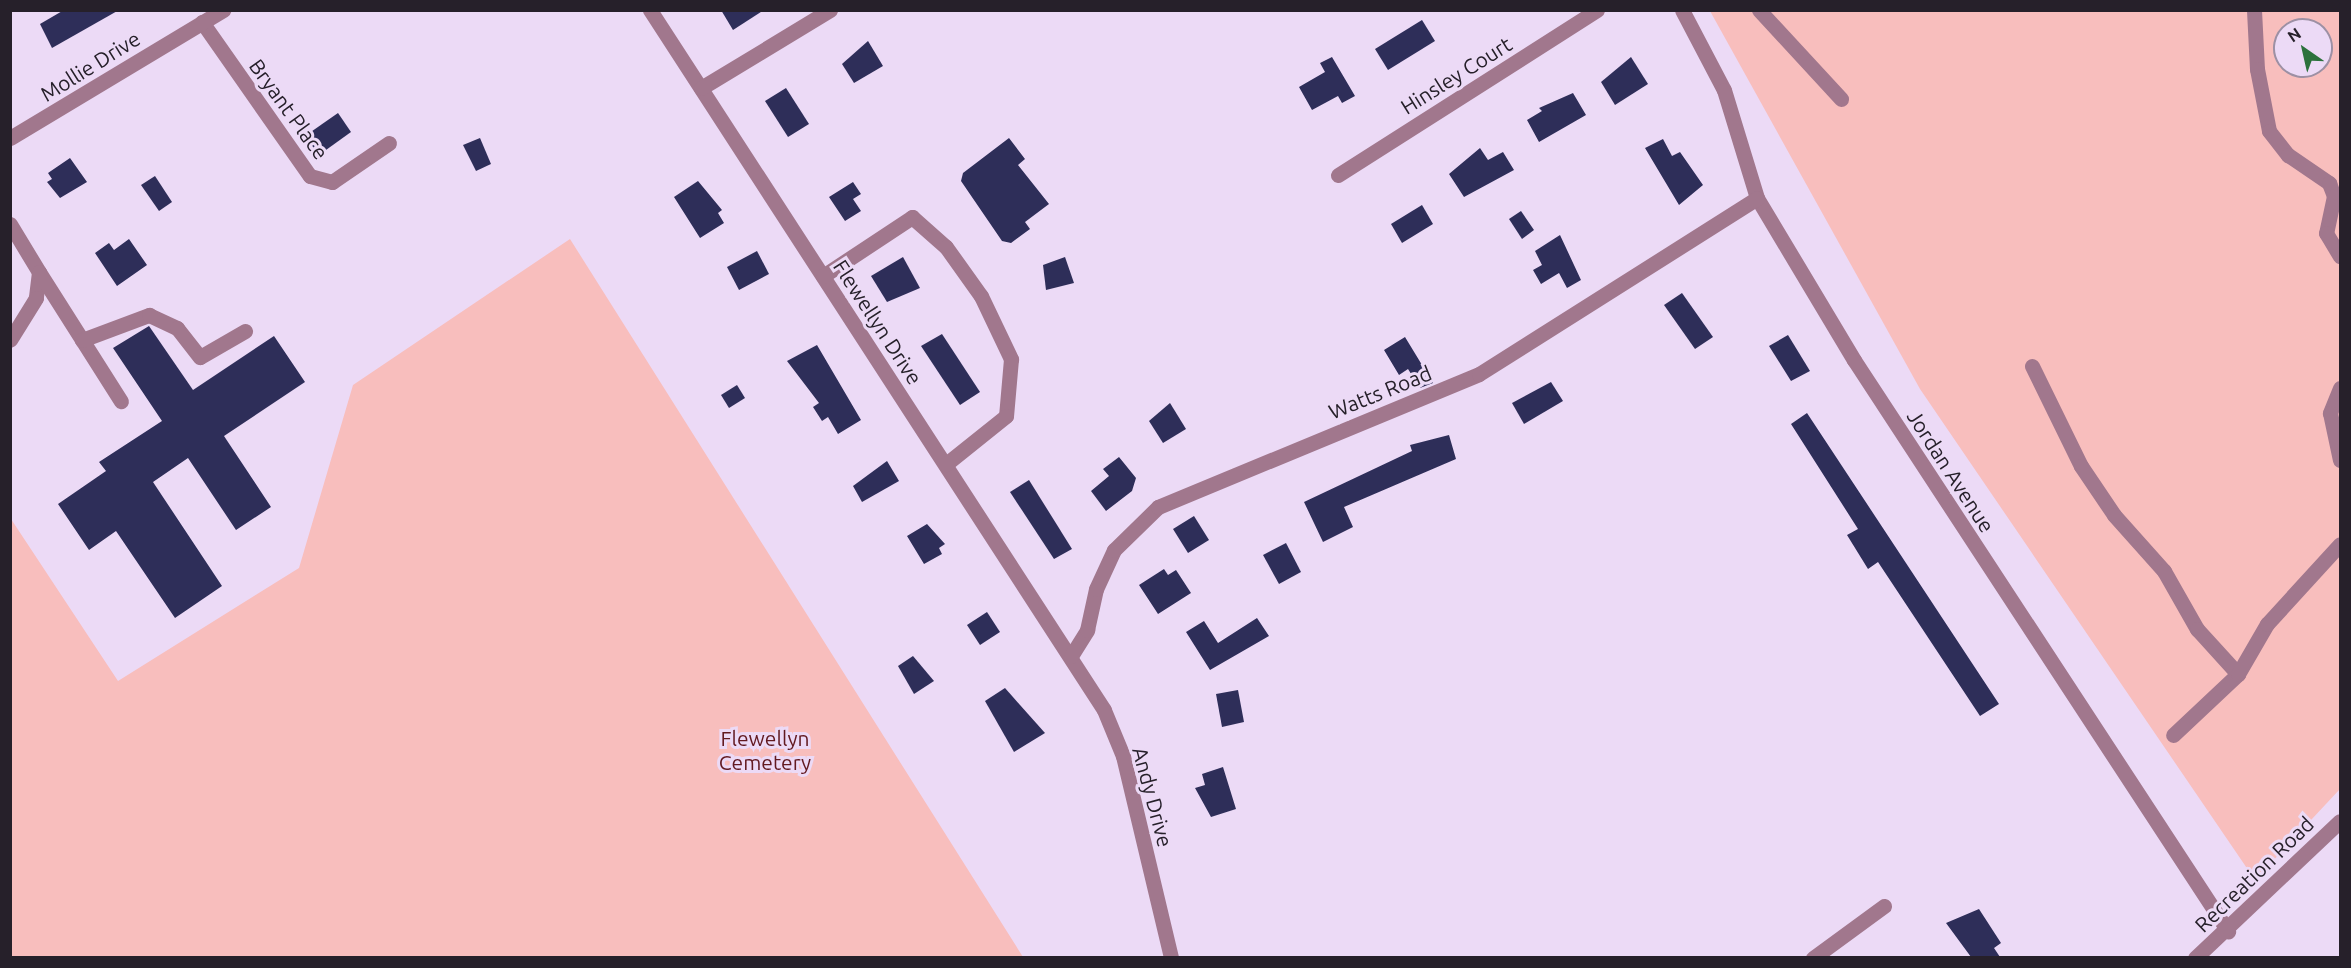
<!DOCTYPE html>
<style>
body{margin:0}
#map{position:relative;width:2351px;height:968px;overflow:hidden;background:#ecdaf6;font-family:Ubuntu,sans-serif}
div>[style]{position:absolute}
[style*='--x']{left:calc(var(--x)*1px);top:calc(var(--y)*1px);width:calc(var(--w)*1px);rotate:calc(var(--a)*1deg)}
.green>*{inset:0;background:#f8bebd}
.building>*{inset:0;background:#2e2e59}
.minor>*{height:15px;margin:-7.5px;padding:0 7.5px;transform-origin:7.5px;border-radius:7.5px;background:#a1778d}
span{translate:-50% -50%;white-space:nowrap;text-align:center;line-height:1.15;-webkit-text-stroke:6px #ecdaf6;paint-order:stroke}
.street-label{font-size:21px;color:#26202a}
.park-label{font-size:21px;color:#621920}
.frame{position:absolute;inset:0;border:12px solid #26202a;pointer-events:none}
.north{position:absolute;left:2273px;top:18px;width:60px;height:60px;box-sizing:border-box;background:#ecdaf6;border:2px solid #9d90a4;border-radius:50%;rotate:326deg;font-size:16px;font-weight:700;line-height:24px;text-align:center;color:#26202a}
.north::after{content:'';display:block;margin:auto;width:21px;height:27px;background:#2c713c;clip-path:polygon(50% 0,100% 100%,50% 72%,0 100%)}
</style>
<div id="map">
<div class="green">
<i style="clip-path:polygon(evenodd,1710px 11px,2340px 11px,2340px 789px,2255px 880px,1920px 389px,1710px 11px,2285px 30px,2321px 30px,2321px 66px,2285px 66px,2285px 30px)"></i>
<i style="clip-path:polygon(570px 239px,1023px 957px,11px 957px,11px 519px,118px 681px,299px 568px,353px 385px)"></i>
</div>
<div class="building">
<i style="clip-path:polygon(64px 10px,119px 10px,52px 48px,40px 24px)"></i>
<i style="clip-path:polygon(721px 10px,764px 10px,733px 30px)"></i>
<i style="clip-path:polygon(1422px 20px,1435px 41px,1388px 70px,1375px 49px)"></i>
<i style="clip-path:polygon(868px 41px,883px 66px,854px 83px,842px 64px)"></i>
<i style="clip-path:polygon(1332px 57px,1355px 96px,1342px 103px,1338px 96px,1312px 110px,1299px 87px,1325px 72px,1320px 63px)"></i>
<i style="clip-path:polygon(1631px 57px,1648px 84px,1615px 105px,1601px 82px)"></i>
<i style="clip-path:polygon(786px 88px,809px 124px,788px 137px,765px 101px)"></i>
<i style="clip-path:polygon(1573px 93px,1586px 115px,1539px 142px,1527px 120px,1542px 111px,1539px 108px)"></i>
<i style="clip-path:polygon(338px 113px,351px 132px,319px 155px,305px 136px)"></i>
<i style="clip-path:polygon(480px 138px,491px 164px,476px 171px,463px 145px)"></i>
<i style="clip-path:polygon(1009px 138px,1025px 159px,1018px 165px,1049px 204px,1025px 222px,1030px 229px,1011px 243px,1002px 241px,961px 181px,963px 173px)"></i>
<i style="clip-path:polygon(1663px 139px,1672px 156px,1680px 152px,1703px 185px,1679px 205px,1645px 148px)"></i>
<i style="clip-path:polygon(1480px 148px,1488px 160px,1503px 152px,1514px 170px,1464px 197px,1449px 174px)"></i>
<i style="clip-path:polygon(70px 158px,87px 182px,60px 198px,47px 182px,52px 179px,48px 173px)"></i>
<i style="clip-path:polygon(155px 176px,172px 202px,159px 211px,141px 185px)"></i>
<i style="clip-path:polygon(698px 181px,722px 210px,718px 213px,724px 223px,700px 238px,674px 197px)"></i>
<i style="clip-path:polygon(853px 182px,861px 194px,853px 199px,861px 211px,845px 221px,829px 197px)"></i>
<i style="clip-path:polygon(1422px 205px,1433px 224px,1402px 243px,1391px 224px)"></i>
<i style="clip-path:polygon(1521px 211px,1534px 230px,1522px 239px,1509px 219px)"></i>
<i style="clip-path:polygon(1560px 235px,1581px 280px,1567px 288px,1559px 273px,1541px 284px,1533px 270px,1542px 265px,1535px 251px)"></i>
<i style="clip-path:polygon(129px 239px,147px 265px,117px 286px,95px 253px,109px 243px,114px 250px)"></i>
<i style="clip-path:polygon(757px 251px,769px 274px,739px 290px,727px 267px)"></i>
<i style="clip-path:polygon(903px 257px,920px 288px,887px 302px,871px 276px)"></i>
<i style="clip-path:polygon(1065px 257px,1074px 283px,1046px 290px,1043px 265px)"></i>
<i style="clip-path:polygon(1682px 293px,1713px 337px,1695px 349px,1664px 305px)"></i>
<i style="clip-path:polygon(149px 326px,193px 390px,274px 336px,305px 382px,224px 436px,271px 507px,236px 530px,188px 458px,153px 482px,222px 586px,175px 618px,116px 531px,89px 550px,58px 504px,106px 471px,99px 462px,162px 421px,113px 348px)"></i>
<i style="clip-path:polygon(942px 334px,980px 392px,960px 405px,921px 346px)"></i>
<i style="clip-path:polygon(1788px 335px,1810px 371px,1791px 381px,1769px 346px)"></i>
<i style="clip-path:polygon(1405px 337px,1433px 383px,1420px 388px,1408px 369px,1399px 375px,1384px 350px)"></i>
<i style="clip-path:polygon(817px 345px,861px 420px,838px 434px,828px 417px,822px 421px,813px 407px,819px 403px,787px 361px)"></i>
<i style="clip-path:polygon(1551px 382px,1563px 401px,1524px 424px,1512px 403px)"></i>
<i style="clip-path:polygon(737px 385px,745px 398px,729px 408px,721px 395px)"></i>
<i style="clip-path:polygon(1170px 403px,1186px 429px,1163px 443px,1149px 421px)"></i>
<i style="clip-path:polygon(1807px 413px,1999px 704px,1980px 716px,1878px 562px,1868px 569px,1847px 535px,1858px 529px,1791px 424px)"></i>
<i style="clip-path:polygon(1449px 435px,1456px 459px,1344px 507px,1353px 527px,1323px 542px,1304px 502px,1412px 451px,1410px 445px)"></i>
<i style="clip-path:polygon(1119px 457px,1136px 478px,1132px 491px,1106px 511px,1091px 491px,1109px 476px,1103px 469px)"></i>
<i style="clip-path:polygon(887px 461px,899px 481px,862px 502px,853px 486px)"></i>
<i style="clip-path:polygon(1029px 480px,1072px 549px,1054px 559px,1010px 492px)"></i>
<i style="clip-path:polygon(1194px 516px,1209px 540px,1188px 553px,1173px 529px)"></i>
<i style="clip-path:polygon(927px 524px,945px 544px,939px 548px,942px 554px,924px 564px,907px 536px)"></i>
<i style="clip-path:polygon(1286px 543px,1301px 572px,1279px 584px,1263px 555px)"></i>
<i style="clip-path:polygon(1164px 569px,1168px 575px,1176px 570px,1191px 593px,1158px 614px,1139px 585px)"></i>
<i style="clip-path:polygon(987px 612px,1000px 632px,980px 645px,967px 625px)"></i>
<i style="clip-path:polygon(1257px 618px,1269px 636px,1210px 670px,1186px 632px,1204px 621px,1218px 643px)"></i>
<i style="clip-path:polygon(913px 656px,934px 681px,914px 694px,898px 666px)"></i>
<i style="clip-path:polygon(1005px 688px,1045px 733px,1014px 752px,985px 701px)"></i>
<i style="clip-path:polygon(1238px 690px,1244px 722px,1222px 727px,1216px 694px)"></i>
<i style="clip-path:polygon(1223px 767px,1236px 809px,1211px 817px,1195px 788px,1205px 785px,1202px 774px)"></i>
<i style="clip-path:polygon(1979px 909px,2001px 943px,1994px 948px,2000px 957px,1971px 957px,1946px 923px)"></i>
</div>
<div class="minor">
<i style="--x:650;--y:10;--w:834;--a:57.03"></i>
<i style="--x:1104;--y:710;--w:50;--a:67.6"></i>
<i style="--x:1123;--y:756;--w:208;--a:76.6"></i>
<i style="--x:1682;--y:10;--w:90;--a:62.3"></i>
<i style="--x:1724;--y:90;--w:113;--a:73"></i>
<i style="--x:1757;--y:198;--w:189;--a:59.1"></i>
<i style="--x:1854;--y:360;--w:683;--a:56.78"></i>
<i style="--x:1759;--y:10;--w:121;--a:47.3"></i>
<i style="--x:2254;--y:10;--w:59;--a:87.1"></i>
<i style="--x:2257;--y:69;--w:63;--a:79"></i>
<i style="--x:2269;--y:131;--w:31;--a:52"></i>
<i style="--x:2288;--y:155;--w:50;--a:34.3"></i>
<i style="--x:2329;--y:183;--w:14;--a:69"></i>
<i style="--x:2334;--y:196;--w:38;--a:102"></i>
<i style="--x:2326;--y:233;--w:27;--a:59"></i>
<i style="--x:202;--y:22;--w:188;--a:55"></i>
<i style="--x:310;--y:176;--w:23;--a:15"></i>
<i style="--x:332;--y:182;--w:69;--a:-34.4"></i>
<i style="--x:701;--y:88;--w:151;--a:-31.2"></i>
<i style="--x:10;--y:138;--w:249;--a:-31"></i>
<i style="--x:1338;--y:175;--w:307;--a:-32.5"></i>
<i style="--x:10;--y:224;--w:56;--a:58.9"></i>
<i style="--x:39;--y:272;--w:26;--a:97"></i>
<i style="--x:36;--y:298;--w:49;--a:121.8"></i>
<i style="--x:39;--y:272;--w:153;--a:57.6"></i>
<i style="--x:823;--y:276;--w:107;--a:-33.5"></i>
<i style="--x:912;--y:217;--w:45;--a:41.4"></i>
<i style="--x:946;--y:247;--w:60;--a:54.5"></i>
<i style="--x:981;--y:296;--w:70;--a:64.5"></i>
<i style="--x:1011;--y:359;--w:57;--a:95"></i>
<i style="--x:1006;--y:416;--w:77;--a:141.3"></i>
<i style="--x:82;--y:340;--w:72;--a:-20.5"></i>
<i style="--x:149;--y:315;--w:31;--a:25"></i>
<i style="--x:177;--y:328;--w:37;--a:52"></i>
<i style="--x:200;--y:357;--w:52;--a:-30"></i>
<i style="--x:2032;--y:366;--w:111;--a:63.9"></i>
<i style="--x:2081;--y:466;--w:59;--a:56"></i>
<i style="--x:2114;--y:515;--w:75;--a:48.2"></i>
<i style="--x:2164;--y:571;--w:67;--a:60.4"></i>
<i style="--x:2197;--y:629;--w:61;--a:47.7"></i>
<i style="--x:2238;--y:674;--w:89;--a:136.8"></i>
<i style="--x:2340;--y:388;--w:27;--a:112"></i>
<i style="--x:2330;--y:413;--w:48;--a:78"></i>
<i style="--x:1071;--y:656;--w:31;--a:-58"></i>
<i style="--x:1087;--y:630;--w:42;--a:-77.6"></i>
<i style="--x:1096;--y:589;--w:43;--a:-65.2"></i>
<i style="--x:1114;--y:550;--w:62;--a:-44.3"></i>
<i style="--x:1158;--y:507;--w:347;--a:-22.5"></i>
<i style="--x:1479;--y:374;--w:329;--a:-32.3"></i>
<i style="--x:2238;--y:674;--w:58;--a:-59.9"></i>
<i style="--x:2267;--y:624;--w:108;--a:-47.6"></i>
<i style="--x:1813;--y:958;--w:88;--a:-36.2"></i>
<i style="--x:2195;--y:958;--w:199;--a:-43.4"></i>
</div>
<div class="street-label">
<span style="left:90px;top:66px;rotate:-32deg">Mollie Drive</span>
<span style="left:1456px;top:75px;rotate:-32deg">Hinsley Court</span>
<span style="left:289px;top:109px;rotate:54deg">Bryant Place</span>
<span style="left:878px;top:322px;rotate:57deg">Flewellyn Drive</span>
<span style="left:1380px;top:392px;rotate:-22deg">Watts Road</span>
<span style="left:1951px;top:471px;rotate:57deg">Jordan Avenue</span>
<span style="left:1153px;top:797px;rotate:75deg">Andy Drive</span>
<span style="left:2254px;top:874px;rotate:-44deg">Recreation Road</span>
</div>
<div class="park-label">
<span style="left:765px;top:750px">Flewellyn<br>Cemetery</span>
</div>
<div class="frame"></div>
<div class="north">N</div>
</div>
